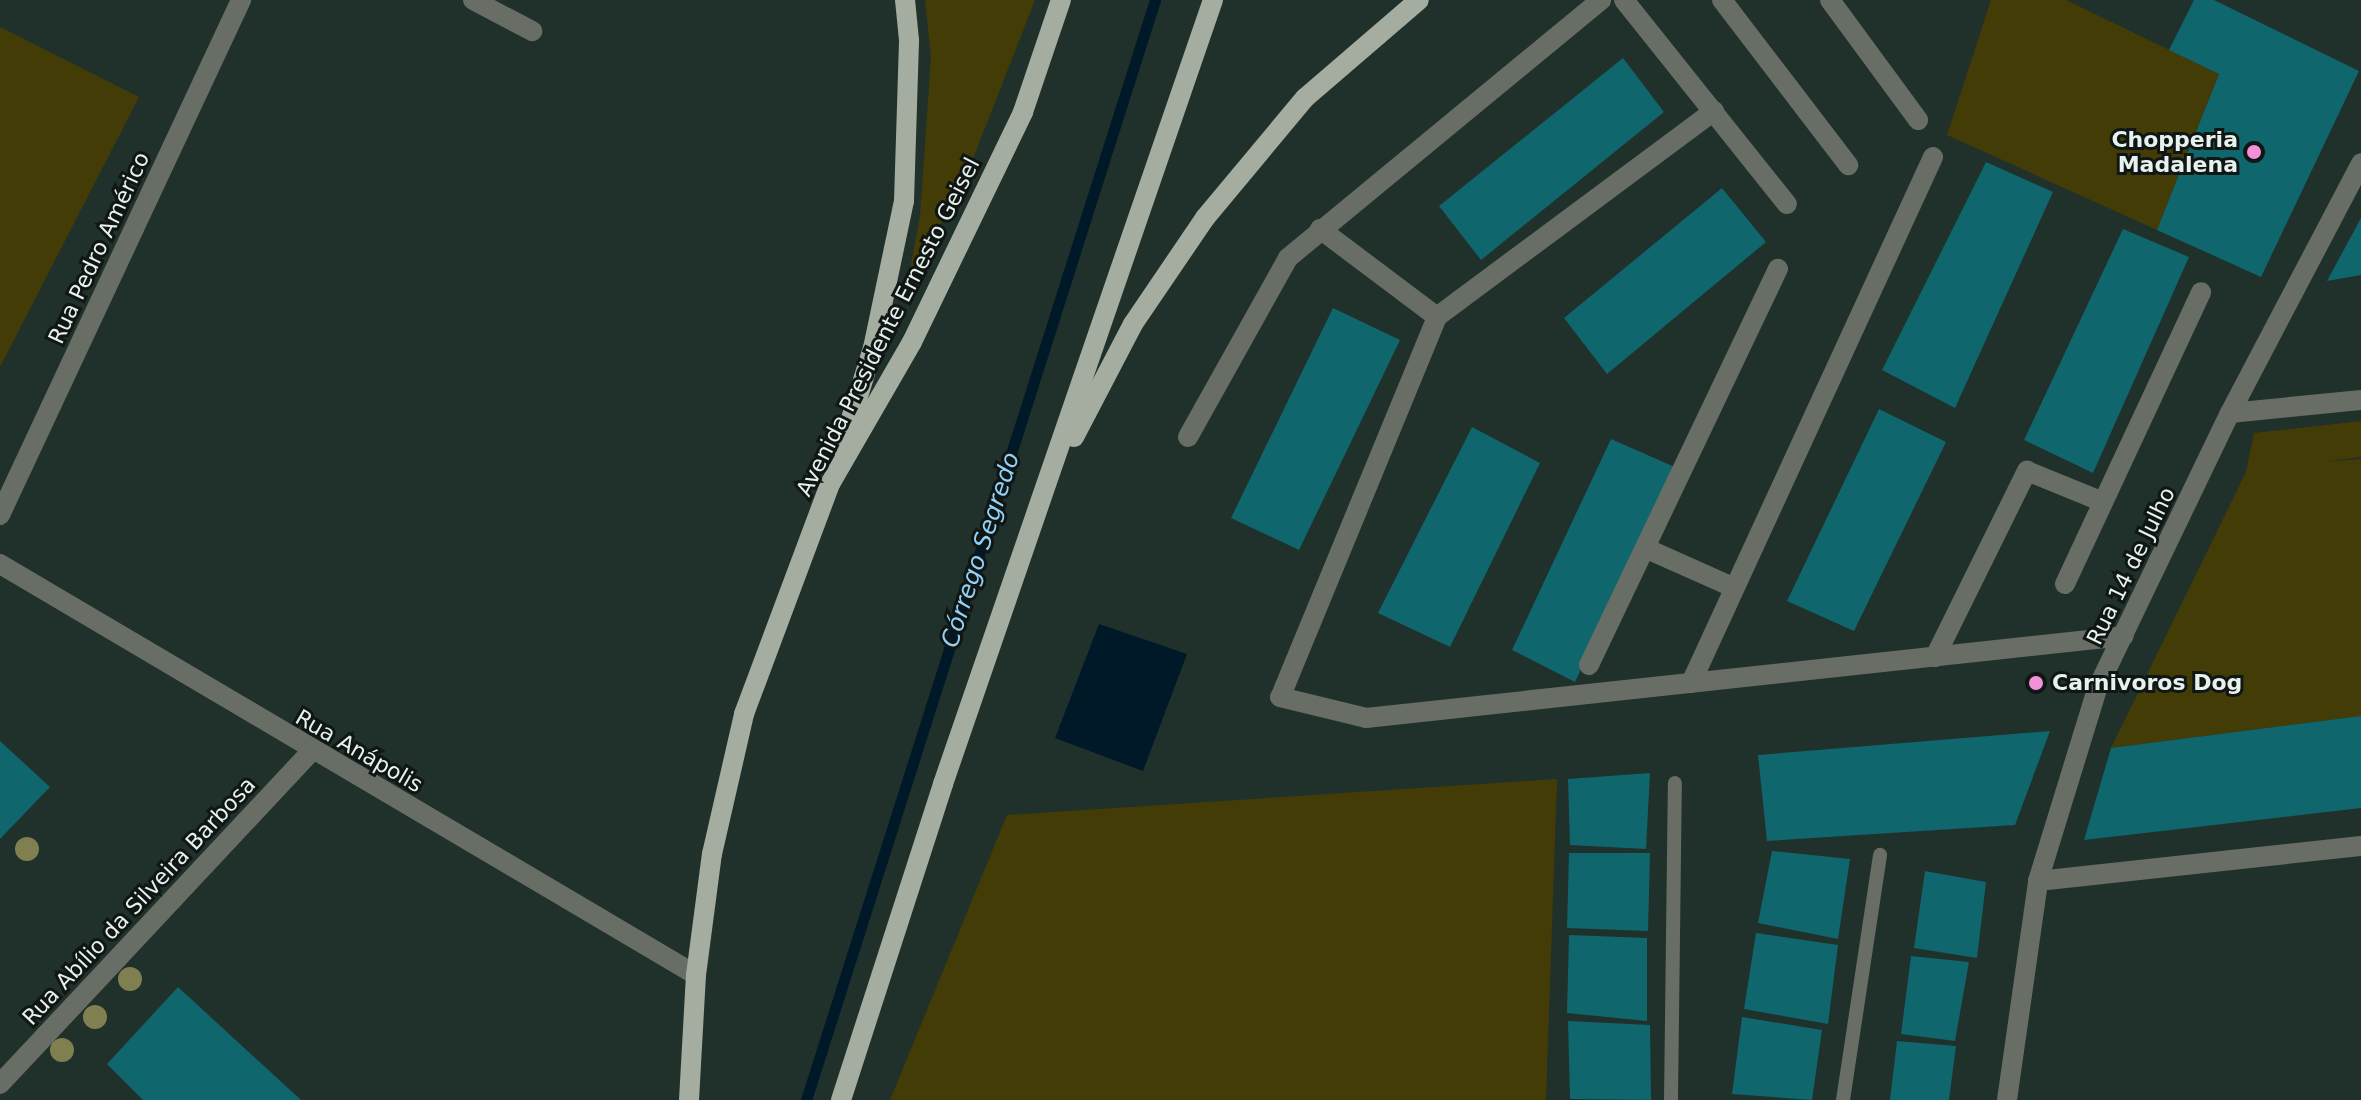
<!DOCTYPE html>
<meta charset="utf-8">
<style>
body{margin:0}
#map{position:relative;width:2361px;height:1100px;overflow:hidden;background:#20302a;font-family:"DejaVu Sans",sans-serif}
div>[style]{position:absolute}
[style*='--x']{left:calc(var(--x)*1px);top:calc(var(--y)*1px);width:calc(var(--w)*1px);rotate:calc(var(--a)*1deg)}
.green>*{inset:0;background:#443c07}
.water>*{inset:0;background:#001928}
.stream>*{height:11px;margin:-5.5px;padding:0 5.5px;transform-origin:5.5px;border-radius:5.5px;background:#001928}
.building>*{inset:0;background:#0f666c}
.service>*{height:14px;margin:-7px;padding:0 7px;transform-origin:7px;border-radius:7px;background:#686d66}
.minor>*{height:20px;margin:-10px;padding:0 10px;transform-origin:10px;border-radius:10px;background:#686d66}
.tertiary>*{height:20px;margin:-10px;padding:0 10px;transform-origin:10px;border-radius:10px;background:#686d66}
.primary>*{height:20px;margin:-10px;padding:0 10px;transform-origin:10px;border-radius:10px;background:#a4ad9f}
.trees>*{width:24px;height:24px;margin:-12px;border-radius:50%;background:#807f4f}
.dots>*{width:22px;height:22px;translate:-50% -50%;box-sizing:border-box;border:4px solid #0f1613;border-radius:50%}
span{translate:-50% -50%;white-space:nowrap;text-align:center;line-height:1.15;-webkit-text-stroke:6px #0f1613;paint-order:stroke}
.poi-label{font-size:22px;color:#e7f1ed;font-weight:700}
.right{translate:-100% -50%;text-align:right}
.left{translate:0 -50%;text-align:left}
.street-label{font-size:22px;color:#e7f1ed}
.water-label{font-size:24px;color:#92d1f8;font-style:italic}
</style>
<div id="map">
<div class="green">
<i style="clip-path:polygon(925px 0,1035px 0,960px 192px,908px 280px,920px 216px,931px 57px)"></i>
<i style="clip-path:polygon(1991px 0,2066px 0,2219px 74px,2157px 230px,1947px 135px)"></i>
<i style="clip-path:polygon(0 27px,139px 97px,0 367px)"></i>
<i style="clip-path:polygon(2361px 421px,2361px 457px,2323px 462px,2361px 459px,2361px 716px,2111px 748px,2246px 472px,2254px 433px)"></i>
<i style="clip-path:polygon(1557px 779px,1546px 1100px,890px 1100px,1007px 815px)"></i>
</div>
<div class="water">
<i style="clip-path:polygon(1099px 624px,1187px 654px,1143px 771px,1055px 738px)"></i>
</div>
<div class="stream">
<i style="--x:806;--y:1100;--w:1154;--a:-72.4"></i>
</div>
<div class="building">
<i style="clip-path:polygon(2194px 0,2214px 0,2359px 71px,2261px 277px,2157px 230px,2219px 74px,2169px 50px)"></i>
<i style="clip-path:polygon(1623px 58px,1664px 112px,1481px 260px,1439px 206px)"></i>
<i style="clip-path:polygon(1986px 162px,2053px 192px,1955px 408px,1882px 370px)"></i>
<i style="clip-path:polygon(1722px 188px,1766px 242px,1607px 374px,1564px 318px)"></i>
<i style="clip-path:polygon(2361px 218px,2361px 275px,2327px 281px)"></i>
<i style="clip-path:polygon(2123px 229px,2189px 257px,2093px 473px,2024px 440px)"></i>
<i style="clip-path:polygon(1333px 308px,1400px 340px,1299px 550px,1231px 518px)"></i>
<i style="clip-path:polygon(1879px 409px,1946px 442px,1854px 631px,1787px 601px)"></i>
<i style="clip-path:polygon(1472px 427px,1540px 463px,1450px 647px,1378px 613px)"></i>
<i style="clip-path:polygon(1611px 439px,1677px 468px,1575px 682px,1512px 650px)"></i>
<i style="clip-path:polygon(2361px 716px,2361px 808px,2084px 840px,2111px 748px)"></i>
<i style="clip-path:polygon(2050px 731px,2015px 825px,1767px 841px,1758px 755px)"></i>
<i style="clip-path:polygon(0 741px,50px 787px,0 839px)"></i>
<i style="clip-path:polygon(1650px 773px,1646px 849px,1570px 845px,1568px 779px)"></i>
<i style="clip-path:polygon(1772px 851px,1850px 859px,1838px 939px,1758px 923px)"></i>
<i style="clip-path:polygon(1569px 853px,1650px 853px,1648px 931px,1567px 928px)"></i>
<i style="clip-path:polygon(1925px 871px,1986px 882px,1977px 958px,1914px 948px)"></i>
<i style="clip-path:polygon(1756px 933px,1838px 945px,1828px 1024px,1744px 1009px)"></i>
<i style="clip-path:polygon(1569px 935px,1647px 938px,1647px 1021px,1567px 1013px)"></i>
<i style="clip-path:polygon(1911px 956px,1969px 962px,1955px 1041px,1901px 1034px)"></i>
<i style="clip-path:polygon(178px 987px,301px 1100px,143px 1100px,107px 1064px)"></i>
<i style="clip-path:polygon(1742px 1017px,1822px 1030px,1812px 1100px,1732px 1094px)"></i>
<i style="clip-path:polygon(1568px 1021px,1650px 1025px,1651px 1100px,1570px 1099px)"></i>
<i style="clip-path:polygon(1897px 1041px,1956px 1046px,1949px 1100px,1890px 1100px)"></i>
</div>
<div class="service">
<i style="--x:1671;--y:1100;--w:317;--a:-89.3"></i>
<i style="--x:1843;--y:1100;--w:248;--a:-81.4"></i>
</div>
<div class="minor">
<i style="--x:473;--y:0;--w:67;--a:27.7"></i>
<i style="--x:1624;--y:0;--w:261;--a:51.4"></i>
<i style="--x:1722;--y:0;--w:208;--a:52.6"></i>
<i style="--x:1830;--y:0;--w:149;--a:53.7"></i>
<i style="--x:1714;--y:111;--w:345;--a:143.4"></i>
<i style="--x:1437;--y:317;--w:411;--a:112.4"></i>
<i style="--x:1280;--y:697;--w:89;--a:13.7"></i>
<i style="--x:1366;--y:718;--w:762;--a:-6.17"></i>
<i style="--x:1320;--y:229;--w:146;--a:36.9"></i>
<i style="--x:2230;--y:413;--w:132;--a:-5.7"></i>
<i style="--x:1188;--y:437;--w:205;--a:-60.8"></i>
<i style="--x:1288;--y:258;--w:406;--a:-39.5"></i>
<i style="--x:0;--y:515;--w:569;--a:-64.92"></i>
<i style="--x:1645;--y:548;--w:98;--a:24"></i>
<i style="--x:0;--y:564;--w:808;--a:30.56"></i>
<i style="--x:2065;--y:584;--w:322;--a:-65"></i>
<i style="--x:1935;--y:657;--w:208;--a:-63.7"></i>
<i style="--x:2027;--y:471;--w:82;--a:22.2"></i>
<i style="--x:1589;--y:665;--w:439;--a:-64.5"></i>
<i style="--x:1691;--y:683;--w:579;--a:-65.29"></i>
<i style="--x:2038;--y:881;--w:325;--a:-6.2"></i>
<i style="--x:0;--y:1084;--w:456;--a:-46.9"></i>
</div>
<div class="tertiary">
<i style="--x:2007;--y:1100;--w:221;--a:-81.9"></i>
<i style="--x:2038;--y:881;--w:201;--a:-72.9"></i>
<i style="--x:2097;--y:689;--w:306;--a:-64.3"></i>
<i style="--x:2230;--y:413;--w:282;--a:-62.3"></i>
</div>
<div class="primary">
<i style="--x:1074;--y:437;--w:127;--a:-62.4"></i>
<i style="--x:1133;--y:324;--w:128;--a:-55.8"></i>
<i style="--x:1205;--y:218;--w:156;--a:-50.2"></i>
<i style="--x:1305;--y:98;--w:150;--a:-40.7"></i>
<i style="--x:842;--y:448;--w:105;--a:-72.8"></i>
<i style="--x:873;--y:348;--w:150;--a:-78.1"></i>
<i style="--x:904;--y:201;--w:161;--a:-88.2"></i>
<i style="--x:909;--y:40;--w:40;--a:-95.7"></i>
<i style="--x:689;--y:1100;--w:125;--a:-86.8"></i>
<i style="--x:696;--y:975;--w:122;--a:-82.5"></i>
<i style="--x:712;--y:854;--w:144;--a:-77.1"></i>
<i style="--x:744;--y:714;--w:246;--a:-69.5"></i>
<i style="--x:830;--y:484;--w:164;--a:-60"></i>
<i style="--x:912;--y:342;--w:255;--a:-64.2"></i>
<i style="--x:1023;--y:112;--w:118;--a:-71.3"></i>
<i style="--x:841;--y:1100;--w:332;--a:-72.1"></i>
<i style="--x:943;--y:784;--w:829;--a:-71"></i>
</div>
<div class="trees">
<i style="left:27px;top:849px"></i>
<i style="left:130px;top:979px"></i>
<i style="left:95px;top:1017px"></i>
<i style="left:62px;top:1050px"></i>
</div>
<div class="dots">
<i style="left:2254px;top:152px;background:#f391d6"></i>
<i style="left:2036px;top:683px;background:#f391d6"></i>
</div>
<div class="poi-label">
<span class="right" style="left:2238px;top:152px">Chopperia<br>Madalena</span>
<span class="left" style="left:2052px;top:683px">Carnivoros Dog</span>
</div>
<div class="street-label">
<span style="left:99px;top:248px;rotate:-65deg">Rua Pedro Américo</span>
<span style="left:888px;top:327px;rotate:-63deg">Avenida Presidente Ernesto Geisel</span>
<span style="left:2131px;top:566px;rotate:-64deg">Rua 14 de Julho</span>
<span style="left:359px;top:751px;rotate:30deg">Rua Anápolis</span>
<span style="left:139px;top:901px;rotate:-47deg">Rua Abílio da Silveira Barbosa</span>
</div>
<div class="water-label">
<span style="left:981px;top:550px;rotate:-72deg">Córrego Segredo</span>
</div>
</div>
